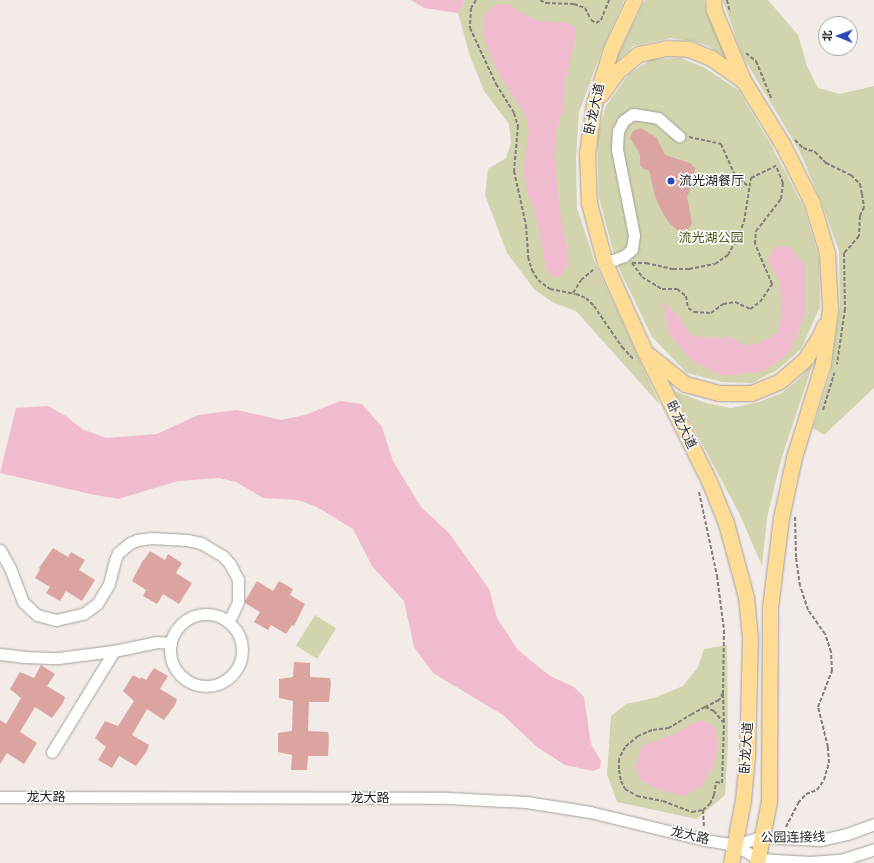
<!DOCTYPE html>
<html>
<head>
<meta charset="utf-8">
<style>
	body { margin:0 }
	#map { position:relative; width:874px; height:863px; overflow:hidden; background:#f2ebe7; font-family:"Space Grotesk","Noto Sans SC",sans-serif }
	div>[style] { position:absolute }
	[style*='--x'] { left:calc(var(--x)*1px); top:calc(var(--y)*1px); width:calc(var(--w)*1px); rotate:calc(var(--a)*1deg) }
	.green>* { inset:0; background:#d1d4ac; transform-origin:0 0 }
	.water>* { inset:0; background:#f1bbcf }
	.building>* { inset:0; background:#dba4a0 }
	.path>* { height:2px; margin-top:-1px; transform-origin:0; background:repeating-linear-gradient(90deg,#837e7c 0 4px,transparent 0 6px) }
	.roads { filter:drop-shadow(0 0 1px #a59f9b) drop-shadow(0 0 1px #a59f9b) }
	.minor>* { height:11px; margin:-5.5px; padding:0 5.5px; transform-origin:5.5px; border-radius:5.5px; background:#fff }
	.minor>.ring { margin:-5.5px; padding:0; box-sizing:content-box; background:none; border:11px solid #fff; border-radius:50% }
	.major>* { height:15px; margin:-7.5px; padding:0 7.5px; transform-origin:7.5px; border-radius:7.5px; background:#fedc96 }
	.dots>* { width:11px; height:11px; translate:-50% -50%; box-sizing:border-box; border:2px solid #fff; border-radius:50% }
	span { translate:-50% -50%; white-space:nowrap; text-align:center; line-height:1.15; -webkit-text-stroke:3px #fff; paint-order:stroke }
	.street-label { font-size:13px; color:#201d1c }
	.poi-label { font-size:13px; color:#201d1c }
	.left { translate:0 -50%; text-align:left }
	.park-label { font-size:13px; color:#51521a }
	.north { position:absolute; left:818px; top:16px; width:40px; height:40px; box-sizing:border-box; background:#fff; border:1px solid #a6a5a4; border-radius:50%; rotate:271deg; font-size:11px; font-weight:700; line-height:16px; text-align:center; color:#201d1c }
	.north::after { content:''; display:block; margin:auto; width:14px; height:18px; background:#2b47b8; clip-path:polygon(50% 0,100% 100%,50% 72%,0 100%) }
</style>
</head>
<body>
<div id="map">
	<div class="green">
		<i style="clip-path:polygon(465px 0,624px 0,602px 50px,579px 112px,576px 158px,577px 208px,595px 263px,660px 405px,576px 311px,552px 302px,534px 289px,507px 253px,485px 195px,488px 169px,506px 158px,511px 143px,509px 124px,484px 91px,470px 56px,458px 13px)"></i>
		<i style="clip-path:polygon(645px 0,704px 0,706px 11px,727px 58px,708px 46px,693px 41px,670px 38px,633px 46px,613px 65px)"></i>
		<i style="clip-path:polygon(723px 0,768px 0,798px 35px,807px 66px,818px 88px,840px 94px,874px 86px,874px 388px,824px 435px,813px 428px,830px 375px,840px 306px,839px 251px,821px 201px,799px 150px,742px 55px)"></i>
		<i style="clip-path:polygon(681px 58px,705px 68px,738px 90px,770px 143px,804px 208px,819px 258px,820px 307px,801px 349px,777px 370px,752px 383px,722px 382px,687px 373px,652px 337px,616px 262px,599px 197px,597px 137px,606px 106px,629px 74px,652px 59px)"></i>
		<i style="clip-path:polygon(813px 363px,781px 460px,767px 518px,762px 566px,740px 515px,674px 391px,706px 403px,731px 408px,759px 402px,782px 393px,800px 378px)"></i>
		<i style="left:315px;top:615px;width:25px;height:36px;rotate:32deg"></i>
		<i style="clip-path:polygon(727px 645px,728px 743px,725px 795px,697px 819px,617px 802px,607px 774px,611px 716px,626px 704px,654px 698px,683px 686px,698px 667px,704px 649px)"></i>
	</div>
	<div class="water">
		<i style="clip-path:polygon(411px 0,465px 0,458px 13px,424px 8px)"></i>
		<i style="clip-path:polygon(501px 4px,508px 4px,521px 13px,539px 21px,567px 23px,575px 27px,576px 36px,565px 83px,564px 108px,556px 131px,554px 157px,561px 217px,568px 252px,567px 266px,560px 277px,552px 276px,546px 267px,534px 207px,527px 192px,523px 170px,529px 131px,526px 117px,497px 71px,486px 44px,483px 28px,484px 17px,493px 6px)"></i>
		<i style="clip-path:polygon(775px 247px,789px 247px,806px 266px,806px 311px,791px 350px,765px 371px,723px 376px,691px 360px,669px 334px,663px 302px,678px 316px,691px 335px,709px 338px,728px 337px,747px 345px,758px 344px,777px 333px,782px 312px,779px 281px,768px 259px)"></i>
		<i style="clip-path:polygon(340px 401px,362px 404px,382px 427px,393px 461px,421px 507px,449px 533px,489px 589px,497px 618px,518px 650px,550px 676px,574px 687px,584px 697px,591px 744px,601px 761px,600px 768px,593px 771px,565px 765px,537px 747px,503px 715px,433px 673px,414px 647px,404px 601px,372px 566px,353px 529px,317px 507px,298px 500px,263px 498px,236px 482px,219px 478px,178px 481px,118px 499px,90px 494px,0 473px,16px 408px,48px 406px,66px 416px,82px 429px,106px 438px,157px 434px,198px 415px,237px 410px,281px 420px,305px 415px)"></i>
		<i style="clip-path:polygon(703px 720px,714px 727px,718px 745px,713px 766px,703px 786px,683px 796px,657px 789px,639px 779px,635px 766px,642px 746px,677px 733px,691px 724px)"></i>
	</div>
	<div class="building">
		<i style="clip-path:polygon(640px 128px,657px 138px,665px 155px,690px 163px,695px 168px,694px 176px,690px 182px,690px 190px,687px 196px,692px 223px,688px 230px,680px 232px,670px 224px,662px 212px,655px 196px,649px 170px,644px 169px,640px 165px,640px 154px,630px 138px,633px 131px)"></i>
		<i style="clip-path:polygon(53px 548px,68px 557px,71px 552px,85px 560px,79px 570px,95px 580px,82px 601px,66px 591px,60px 601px,46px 593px,50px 587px,35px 578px,40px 569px,39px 568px)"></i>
		<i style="clip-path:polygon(150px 551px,165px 560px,168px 554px,182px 563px,176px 573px,192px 583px,179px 604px,163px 594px,157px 604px,143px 596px,146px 590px,132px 581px,143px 560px,144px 560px)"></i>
		<i style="clip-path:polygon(257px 581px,273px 591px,279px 581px,293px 589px,290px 595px,305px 604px,294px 626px,292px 625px,286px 634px,271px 625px,268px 630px,254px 622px,260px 612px,245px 603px,245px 601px)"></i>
		<i style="clip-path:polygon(294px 662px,310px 663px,310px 677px,330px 678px,331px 684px,329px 702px,309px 702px,308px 731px,328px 732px,329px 738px,328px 756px,308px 756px,307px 770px,291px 770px,292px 755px,278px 752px,278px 733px,292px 731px,293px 701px,279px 698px,279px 679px,293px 677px)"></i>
		<i style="clip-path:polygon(41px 665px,55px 674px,47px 686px,65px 697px,63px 703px,52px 718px,35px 707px,20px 732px,37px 743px,24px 764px,7px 753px,0 764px,0 720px,6px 724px,21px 698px,10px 689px,20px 672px,34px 678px)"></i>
		<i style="clip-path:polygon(154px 668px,168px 676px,160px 689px,177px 699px,175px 705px,164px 720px,147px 709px,132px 735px,149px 745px,147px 751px,136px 766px,119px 756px,112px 768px,98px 760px,106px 747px,95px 738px,105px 721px,118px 726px,134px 701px,123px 691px,133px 675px,140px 679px,141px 677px,146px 680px)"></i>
	</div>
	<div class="path">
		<i style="--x:476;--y:0;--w:9;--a:122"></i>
		<i style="--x:471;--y:8;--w:20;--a:93"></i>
		<i style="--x:470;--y:28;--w:62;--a:65.1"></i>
		<i style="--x:496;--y:84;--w:34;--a:58"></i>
		<i style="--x:514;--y:113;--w:14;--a:73"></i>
		<i style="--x:518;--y:126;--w:45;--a:95.1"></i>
		<i style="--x:514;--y:171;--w:55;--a:77.5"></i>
		<i style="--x:526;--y:225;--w:32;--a:86"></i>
		<i style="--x:528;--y:257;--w:14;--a:73"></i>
		<i style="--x:532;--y:270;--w:12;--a:59"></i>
		<i style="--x:538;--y:280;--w:15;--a:37"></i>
		<i style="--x:550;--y:289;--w:26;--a:11"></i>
		<i style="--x:576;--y:294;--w:11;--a:22"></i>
		<i style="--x:586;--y:298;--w:11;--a:45"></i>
		<i style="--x:594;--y:306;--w:50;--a:55.7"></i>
		<i style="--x:622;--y:347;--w:18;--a:47"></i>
		<i style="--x:540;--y:0;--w:7;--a:27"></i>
		<i style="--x:546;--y:3;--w:28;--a:2"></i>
		<i style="--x:574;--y:4;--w:12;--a:20"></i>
		<i style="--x:585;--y:8;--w:13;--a:63"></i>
		<i style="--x:591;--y:20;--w:6;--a:31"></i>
		<i style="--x:596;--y:23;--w:6;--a:-31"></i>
		<i style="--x:601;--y:20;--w:22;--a:-68"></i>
		<i style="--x:727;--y:0;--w:12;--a:76"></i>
		<i style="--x:746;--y:53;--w:13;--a:39"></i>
		<i style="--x:756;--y:61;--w:42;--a:67.7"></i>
		<i style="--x:689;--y:137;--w:33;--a:12"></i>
		<i style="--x:721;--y:144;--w:34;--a:66"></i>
		<i style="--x:735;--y:175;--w:18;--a:41"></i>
		<i style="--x:795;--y:140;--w:11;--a:45"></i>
		<i style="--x:803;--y:148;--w:13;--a:18"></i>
		<i style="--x:815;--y:152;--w:16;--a:45"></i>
		<i style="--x:826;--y:163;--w:28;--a:26"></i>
		<i style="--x:851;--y:175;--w:13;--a:45"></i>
		<i style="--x:860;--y:184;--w:10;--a:79"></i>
		<i style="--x:862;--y:194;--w:13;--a:81"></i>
		<i style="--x:864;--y:207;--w:10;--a:114"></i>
		<i style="--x:860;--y:216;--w:20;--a:93"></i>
		<i style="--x:859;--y:236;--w:23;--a:131"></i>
		<i style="--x:844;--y:253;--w:56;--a:89"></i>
		<i style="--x:845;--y:309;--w:56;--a:98.3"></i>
		<i style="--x:632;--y:263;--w:17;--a:54"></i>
		<i style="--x:642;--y:277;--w:23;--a:31"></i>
		<i style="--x:662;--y:289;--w:15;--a:0"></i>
		<i style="--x:677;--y:289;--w:11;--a:38"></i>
		<i style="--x:686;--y:296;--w:12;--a:81"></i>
		<i style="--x:688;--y:308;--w:7;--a:34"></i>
		<i style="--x:694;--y:312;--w:17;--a:3"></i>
		<i style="--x:711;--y:313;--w:15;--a:-37"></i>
		<i style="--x:723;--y:304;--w:12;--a:-9"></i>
		<i style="--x:735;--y:302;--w:17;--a:25"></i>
		<i style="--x:750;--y:309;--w:12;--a:-35"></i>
		<i style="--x:760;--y:302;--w:22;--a:-56"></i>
		<i style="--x:772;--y:284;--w:43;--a:-113"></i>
		<i style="--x:755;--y:244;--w:13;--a:-86"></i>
		<i style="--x:756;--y:231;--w:41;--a:-52"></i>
		<i style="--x:781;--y:199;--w:16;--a:-83"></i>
		<i style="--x:783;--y:183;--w:18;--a:-112"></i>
		<i style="--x:632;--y:263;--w:14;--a:0"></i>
		<i style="--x:646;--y:263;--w:28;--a:13"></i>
		<i style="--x:673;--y:269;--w:16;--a:0"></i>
		<i style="--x:689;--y:269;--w:26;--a:-11"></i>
		<i style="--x:715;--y:264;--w:16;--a:-35"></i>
		<i style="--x:728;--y:255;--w:18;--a:-61"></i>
		<i style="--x:737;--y:239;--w:18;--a:-68"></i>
		<i style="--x:744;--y:222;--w:45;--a:-81"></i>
		<i style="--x:751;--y:178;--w:28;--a:-26"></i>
		<i style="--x:573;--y:293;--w:15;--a:-58"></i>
		<i style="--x:581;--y:280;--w:17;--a:-40"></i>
		<i style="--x:823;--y:410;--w:39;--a:-73"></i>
		<i style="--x:699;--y:492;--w:86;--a:77.9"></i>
		<i style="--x:717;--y:576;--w:54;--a:82.6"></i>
		<i style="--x:724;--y:630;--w:63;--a:90.9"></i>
		<i style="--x:723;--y:693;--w:8;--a:120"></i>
		<i style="--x:719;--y:700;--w:16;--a:153"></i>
		<i style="--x:705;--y:707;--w:15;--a:152"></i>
		<i style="--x:692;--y:714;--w:27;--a:149"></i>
		<i style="--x:669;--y:728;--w:17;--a:173"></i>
		<i style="--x:652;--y:730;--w:15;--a:157"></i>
		<i style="--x:638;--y:736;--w:17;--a:140"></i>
		<i style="--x:625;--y:747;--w:13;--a:117"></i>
		<i style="--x:619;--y:759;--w:11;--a:90"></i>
		<i style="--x:619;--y:770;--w:11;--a:80"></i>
		<i style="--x:621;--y:781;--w:9;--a:63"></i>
		<i style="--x:625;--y:789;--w:14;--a:30"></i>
		<i style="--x:637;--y:796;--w:26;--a:11"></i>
		<i style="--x:663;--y:801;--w:31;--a:21"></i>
		<i style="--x:692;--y:812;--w:11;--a:-10"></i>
		<i style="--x:703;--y:810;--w:9;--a:-41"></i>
		<i style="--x:710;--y:804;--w:10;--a:-66"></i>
		<i style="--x:714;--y:795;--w:13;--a:-81"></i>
		<i style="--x:716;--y:782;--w:6;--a:9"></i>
		<i style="--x:722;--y:783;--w:60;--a:-88.1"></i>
		<i style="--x:724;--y:723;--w:16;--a:-130"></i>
		<i style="--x:714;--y:711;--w:10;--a:-156"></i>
		<i style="--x:723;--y:694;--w:28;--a:88"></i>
		<i style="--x:703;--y:810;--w:18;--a:87"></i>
		<i style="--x:786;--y:827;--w:27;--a:-63"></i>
		<i style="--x:798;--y:803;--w:12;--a:-48"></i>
		<i style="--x:806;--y:794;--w:12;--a:-20"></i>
		<i style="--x:817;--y:790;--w:12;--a:-55"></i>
		<i style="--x:824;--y:780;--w:18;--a:-74"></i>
		<i style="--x:829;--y:763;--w:16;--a:-94"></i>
		<i style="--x:828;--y:747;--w:41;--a:-104"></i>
		<i style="--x:818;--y:707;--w:39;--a:-69"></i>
		<i style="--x:832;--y:671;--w:19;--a:-93"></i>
		<i style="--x:831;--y:652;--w:19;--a:-108"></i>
		<i style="--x:825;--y:634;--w:29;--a:-125"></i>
		<i style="--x:808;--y:610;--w:25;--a:-108"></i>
		<i style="--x:800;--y:586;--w:29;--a:-98"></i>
		<i style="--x:796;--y:557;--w:41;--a:-91.4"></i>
	</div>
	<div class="roads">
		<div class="minor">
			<i style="--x:605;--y:263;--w:20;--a:-20"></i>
			<i style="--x:624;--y:256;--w:11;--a:-41"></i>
			<i style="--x:632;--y:249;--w:14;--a:-82"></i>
			<i style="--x:634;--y:235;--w:88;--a:-101.2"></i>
			<i style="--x:617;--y:149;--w:18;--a:-87"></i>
			<i style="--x:618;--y:131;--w:11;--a:-63"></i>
			<i style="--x:623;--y:121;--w:12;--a:-35"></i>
			<i style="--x:633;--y:114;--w:25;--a:9"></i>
			<i style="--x:658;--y:118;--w:28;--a:41"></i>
			<i style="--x:0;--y:550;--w:21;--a:61"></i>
			<i style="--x:10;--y:568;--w:36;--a:69"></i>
			<i style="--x:23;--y:602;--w:19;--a:43"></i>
			<i style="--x:37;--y:615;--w:20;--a:15"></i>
			<i style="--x:56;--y:620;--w:28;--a:-13"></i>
			<i style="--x:83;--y:614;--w:17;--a:-36"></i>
			<i style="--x:97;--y:604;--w:23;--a:-59"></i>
			<i style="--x:109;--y:584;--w:25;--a:-76"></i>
			<i style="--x:115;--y:560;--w:8;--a:-67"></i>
			<i style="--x:118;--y:553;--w:16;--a:-40"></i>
			<i style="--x:130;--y:543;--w:8;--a:-23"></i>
			<i style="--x:137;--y:540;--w:14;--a:-8"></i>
			<i style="--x:151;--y:538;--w:36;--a:3"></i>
			<i style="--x:187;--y:540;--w:14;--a:12"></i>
			<i style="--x:201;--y:543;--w:26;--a:31"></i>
			<i style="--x:223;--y:556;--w:11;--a:49"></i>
			<i style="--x:230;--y:564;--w:18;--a:63"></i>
			<i style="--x:238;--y:580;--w:22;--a:90"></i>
			<i style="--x:238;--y:602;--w:14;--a:115"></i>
			<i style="--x:232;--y:615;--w:8;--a:135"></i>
			<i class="ring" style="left:170px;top:614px;width:61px;height:61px"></i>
			<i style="--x:0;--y:654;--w:25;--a:7"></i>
			<i style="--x:25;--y:657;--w:33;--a:2"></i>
			<i style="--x:58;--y:658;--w:56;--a:-7.1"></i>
			<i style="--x:114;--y:651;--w:44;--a:-11.8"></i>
			<i style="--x:157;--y:642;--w:14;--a:4"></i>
			<i style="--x:52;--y:752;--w:119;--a:-58.5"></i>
			<i style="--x:0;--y:797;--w:448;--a:0.1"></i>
			<i style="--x:448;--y:798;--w:78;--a:2.9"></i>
			<i style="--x:526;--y:802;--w:65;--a:8.9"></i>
			<i style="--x:590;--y:812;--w:118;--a:13.7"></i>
			<i style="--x:705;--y:840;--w:30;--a:9"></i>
			<i style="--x:735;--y:845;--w:27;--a:31"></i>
			<i style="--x:758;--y:859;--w:52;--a:3.3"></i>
			<i style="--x:810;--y:862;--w:31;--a:-4"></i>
			<i style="--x:841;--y:860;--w:35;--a:-18"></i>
			<i style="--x:735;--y:845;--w:28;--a:-17"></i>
			<i style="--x:762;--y:837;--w:59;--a:2.9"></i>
			<i style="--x:821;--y:840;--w:27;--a:-13"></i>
			<i style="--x:847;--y:834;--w:29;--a:-20"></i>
		</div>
		<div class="major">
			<i style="--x:634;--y:0;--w:54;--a:115.1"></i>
			<i style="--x:611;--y:49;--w:58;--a:107.2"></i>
			<i style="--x:594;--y:104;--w:49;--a:98.1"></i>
			<i style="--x:587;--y:153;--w:50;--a:87.7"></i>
			<i style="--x:589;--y:203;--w:62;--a:75.1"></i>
			<i style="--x:605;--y:263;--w:98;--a:65.8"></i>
			<i style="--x:645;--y:352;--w:144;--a:63.6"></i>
			<i style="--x:709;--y:481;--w:45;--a:68"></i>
			<i style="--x:726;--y:523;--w:77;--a:74.9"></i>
			<i style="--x:746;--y:597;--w:41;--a:84.4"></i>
			<i style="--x:750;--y:638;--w:119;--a:91.4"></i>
			<i style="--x:747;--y:757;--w:43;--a:95.3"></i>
			<i style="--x:743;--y:800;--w:64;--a:100.8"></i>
			<i style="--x:713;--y:0;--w:10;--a:84"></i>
			<i style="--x:714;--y:10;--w:76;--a:67.5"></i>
			<i style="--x:743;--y:80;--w:76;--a:58.4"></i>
			<i style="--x:783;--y:145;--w:65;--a:63.4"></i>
			<i style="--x:812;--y:203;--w:52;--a:73.3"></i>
			<i style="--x:827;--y:253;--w:56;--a:86.9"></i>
			<i style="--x:830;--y:309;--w:54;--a:97.4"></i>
			<i style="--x:823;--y:363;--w:98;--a:107.1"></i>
			<i style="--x:794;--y:457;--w:62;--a:102"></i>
			<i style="--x:781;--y:518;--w:91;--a:97"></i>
			<i style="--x:770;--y:608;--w:193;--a:90.3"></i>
			<i style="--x:769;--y:801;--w:63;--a:101"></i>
			<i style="--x:601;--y:94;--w:29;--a:-54"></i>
			<i style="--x:618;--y:71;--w:26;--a:-40"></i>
			<i style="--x:638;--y:54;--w:29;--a:-12"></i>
			<i style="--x:666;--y:48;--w:23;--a:2"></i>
			<i style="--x:689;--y:49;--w:24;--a:22"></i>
			<i style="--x:711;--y:58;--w:39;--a:35"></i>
			<i style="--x:649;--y:355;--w:46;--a:38.9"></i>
			<i style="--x:685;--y:384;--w:35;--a:15"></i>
			<i style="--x:719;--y:393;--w:32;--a:0"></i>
			<i style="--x:751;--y:393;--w:31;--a:-22"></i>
			<i style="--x:780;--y:381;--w:35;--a:-41"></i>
			<i style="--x:806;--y:358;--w:26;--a:-58"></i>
			<i style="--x:820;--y:336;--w:11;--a:-68"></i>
		</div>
	</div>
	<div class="dots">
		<i style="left:671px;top:181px;background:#2b47b8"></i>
	</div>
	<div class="street-label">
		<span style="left:595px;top:109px;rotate:-78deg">卧龙大道</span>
		<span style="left:681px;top:425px;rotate:64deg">卧龙大道</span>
		<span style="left:747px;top:748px;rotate:-86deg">卧龙大道</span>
		<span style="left:46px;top:797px">龙大路</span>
		<span style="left:370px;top:798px">龙大路</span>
		<span style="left:690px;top:836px;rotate:13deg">龙大路</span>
		<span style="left:793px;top:838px;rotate:-1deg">公园连接线</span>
	</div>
	<div class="poi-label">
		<span class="left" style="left:679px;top:181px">流光湖餐厅</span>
	</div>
	<div class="park-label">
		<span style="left:711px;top:238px">流光湖公园</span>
	</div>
	<div class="north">北</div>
</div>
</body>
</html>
